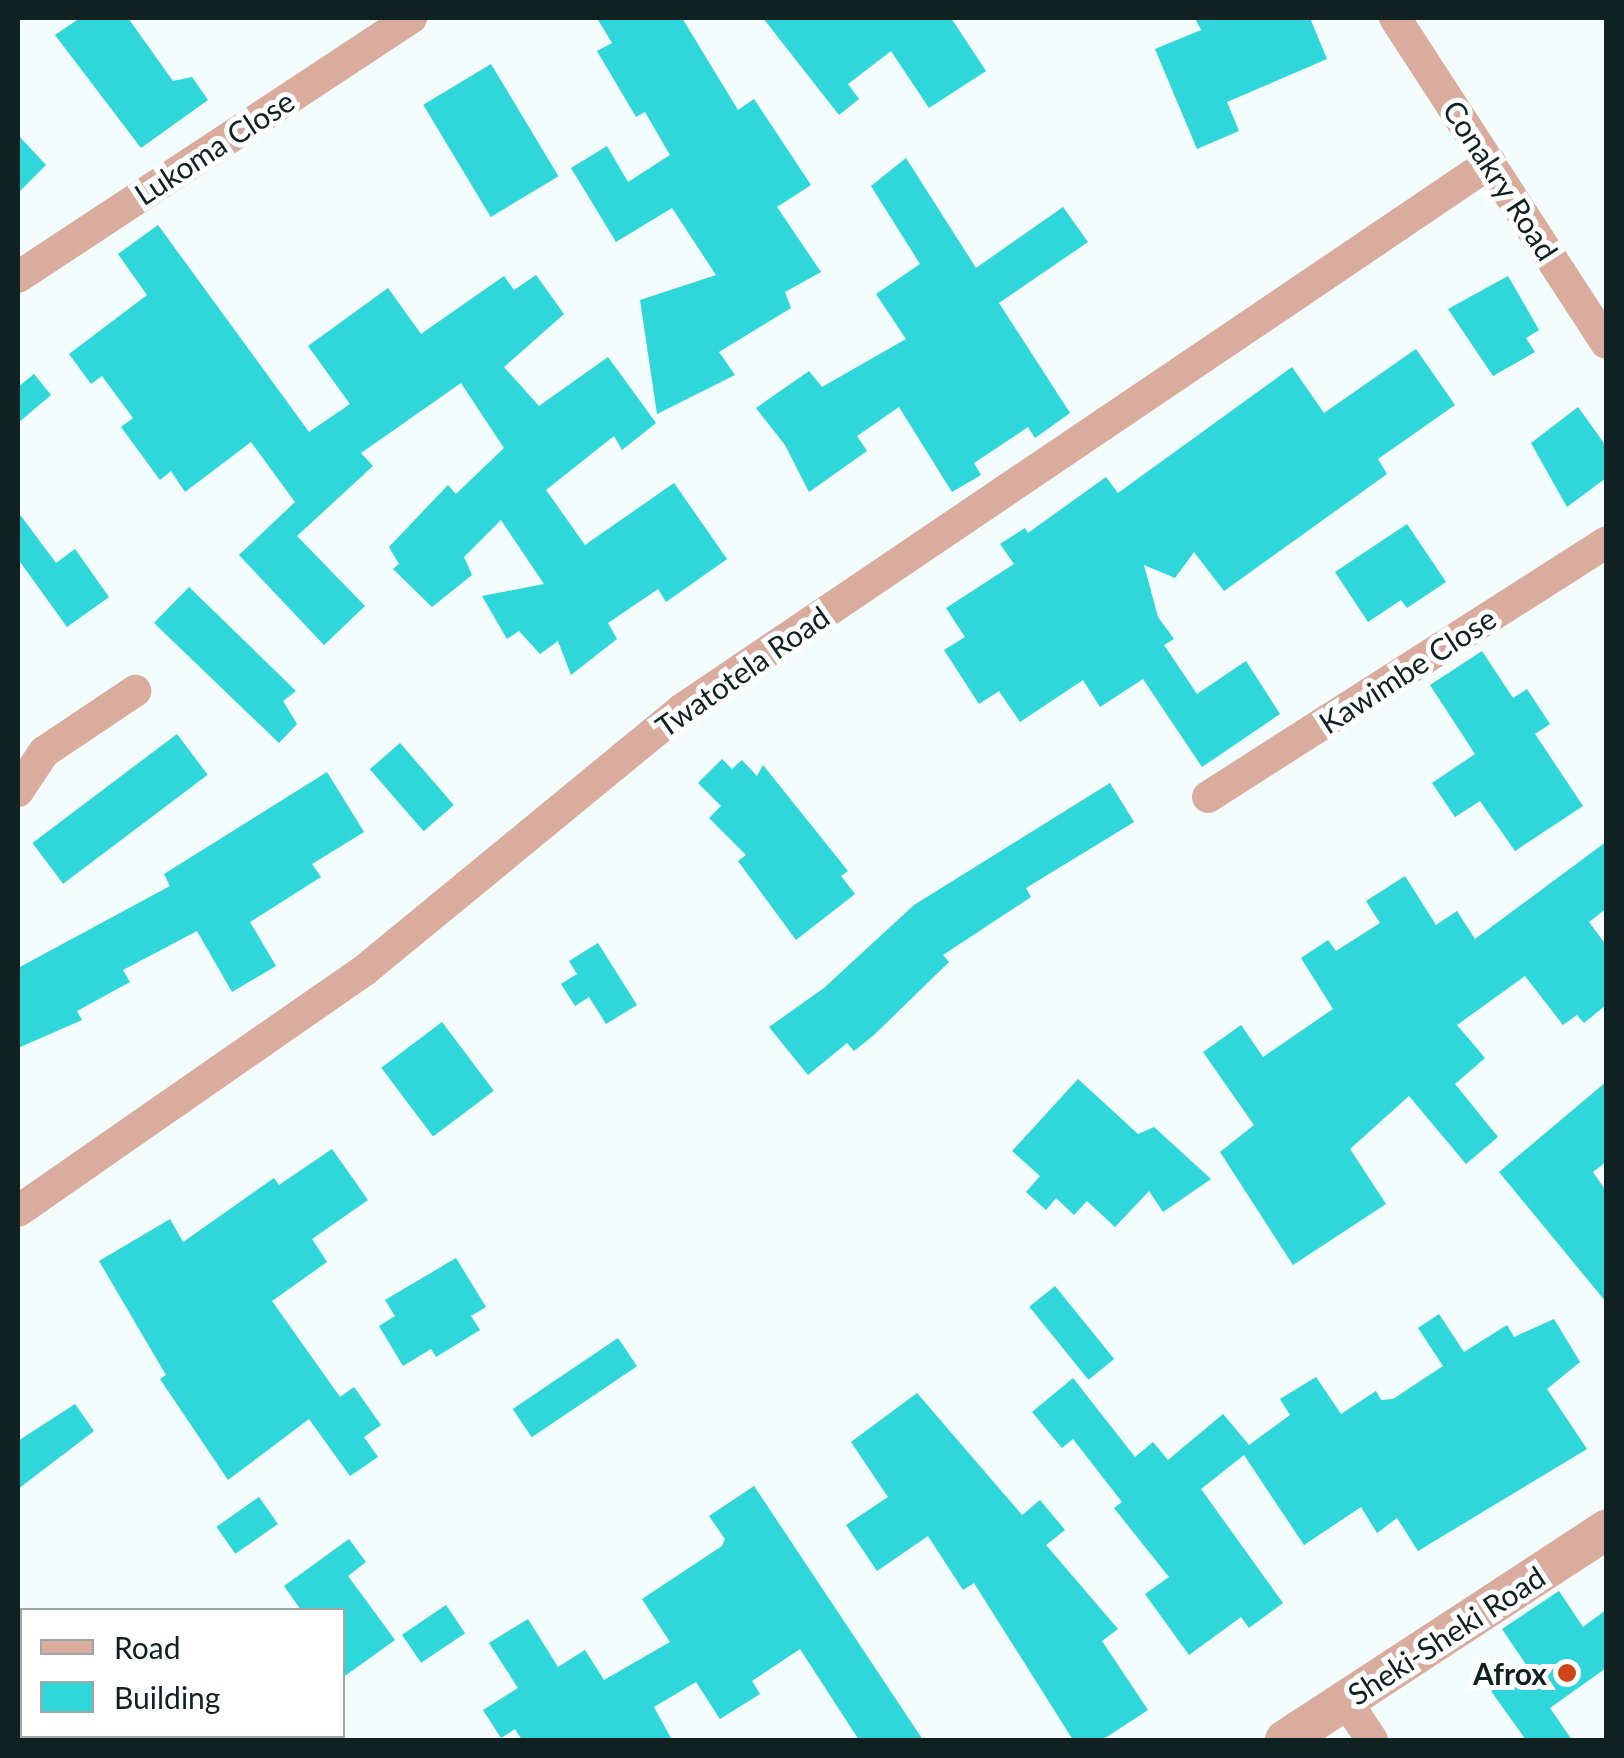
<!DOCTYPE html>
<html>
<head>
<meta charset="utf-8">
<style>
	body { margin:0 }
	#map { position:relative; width:1624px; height:1758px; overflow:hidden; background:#f4fdfd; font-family:Lato,sans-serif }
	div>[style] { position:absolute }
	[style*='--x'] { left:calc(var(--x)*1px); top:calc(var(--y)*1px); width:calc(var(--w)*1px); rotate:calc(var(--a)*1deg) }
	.building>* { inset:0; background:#2fd7da; transform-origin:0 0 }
	.minor>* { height:32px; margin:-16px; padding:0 16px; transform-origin:16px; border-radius:16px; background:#daac9e }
	.tertiary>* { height:40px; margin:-20px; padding:0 20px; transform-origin:20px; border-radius:20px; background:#daac9e }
	.dots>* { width:28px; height:28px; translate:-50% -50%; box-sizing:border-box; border:5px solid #fff; border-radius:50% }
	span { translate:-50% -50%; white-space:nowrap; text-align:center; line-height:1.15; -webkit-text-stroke:10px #fff; paint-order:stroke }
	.street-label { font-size:30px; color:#0f2121 }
	.poi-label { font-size:30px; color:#0f2121; font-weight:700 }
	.right { translate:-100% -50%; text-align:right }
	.frame { position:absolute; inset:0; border:20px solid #0f2121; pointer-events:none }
	.legend { position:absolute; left:20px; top:1608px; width:325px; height:130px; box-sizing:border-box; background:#fff; border:2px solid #9fa6a6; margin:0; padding:12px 18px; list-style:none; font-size:30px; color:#0f2121 }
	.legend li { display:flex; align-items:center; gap:20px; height:50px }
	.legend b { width:50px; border:2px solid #9fa6a6 }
</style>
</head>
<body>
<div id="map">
	<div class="building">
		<i style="clip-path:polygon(80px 18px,128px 18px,173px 81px,192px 77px,208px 100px,141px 148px,55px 35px)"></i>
		<i style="clip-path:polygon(597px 18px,682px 18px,738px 110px,754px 99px,811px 185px,777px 207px,821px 272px,785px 292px,791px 308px,719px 352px,735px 375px,657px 414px,640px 300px,716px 275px,672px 208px,616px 242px,571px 168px,607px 146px,628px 182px,670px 155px,645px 112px,636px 117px,597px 51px,612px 43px)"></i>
		<i style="clip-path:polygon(763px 18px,951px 18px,986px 71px,929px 108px,891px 51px,848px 84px,859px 99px,839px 115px)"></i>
		<i style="clip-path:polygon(1195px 18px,1310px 18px,1327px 59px,1227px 102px,1239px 131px,1197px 149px,1155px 49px,1201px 30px)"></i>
		<i style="left:491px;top:64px;width:131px;height:79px;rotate:59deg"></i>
		<i style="clip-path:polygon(18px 135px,46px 165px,18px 193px)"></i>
		<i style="clip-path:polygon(906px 158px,976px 268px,1063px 207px,1088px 242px,999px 303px,1070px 413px,1035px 438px,1028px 427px,974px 463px,981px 475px,952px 492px,899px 407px,857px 436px,867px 451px,809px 492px,785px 445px,756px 408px,809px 371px,822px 387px,906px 339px,876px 294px,920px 264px,871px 186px)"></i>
		<i style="clip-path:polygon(158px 225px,309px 432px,350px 404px,308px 346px,388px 288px,421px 334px,504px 276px,514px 290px,536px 275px,564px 314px,504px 367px,539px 406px,608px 357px,656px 423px,622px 450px,614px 436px,546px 490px,585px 545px,674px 483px,727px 559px,666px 602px,658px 589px,608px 623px,617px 639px,571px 675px,558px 641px,540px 654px,519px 631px,507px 639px,482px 596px,544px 584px,501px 520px,464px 557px,472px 575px,432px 607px,393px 569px,399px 564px,389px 547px,448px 485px,456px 494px,504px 448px,461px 383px,361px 453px,373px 466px,297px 536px,365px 606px,324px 645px,239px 555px,295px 502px,251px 442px,185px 492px,171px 471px,160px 480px,121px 427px,133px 418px,102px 376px,91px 384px,69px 354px,147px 295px,118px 254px)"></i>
		<i style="clip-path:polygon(1508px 276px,1539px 330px,1526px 338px,1535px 352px,1493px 376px,1448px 309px)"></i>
		<i style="clip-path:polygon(1416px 349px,1455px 405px,1378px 459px,1387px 474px,1224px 591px,1194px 552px,1175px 578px,1144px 565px,1158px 617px,1174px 639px,1164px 645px,1197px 694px,1246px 661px,1280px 714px,1202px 767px,1143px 679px,1100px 707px,1083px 680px,1020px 722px,999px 691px,979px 704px,944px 650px,965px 637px,946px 608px,1014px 564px,1000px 544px,1025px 528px,1028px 533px,1106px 477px,1118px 493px,1292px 367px,1324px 413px)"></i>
		<i style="clip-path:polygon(34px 374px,51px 395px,18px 423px,18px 387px)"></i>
		<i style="clip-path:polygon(1578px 407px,1606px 446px,1606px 478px,1567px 507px,1531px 443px)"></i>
		<i style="clip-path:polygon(18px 512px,56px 563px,75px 549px,109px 597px,67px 627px,18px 559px)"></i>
		<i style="clip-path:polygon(1407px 524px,1446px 582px,1407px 608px,1401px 600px,1368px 622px,1335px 572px)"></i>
		<i style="clip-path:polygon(189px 587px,296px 691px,283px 701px,297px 724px,279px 743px,154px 623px)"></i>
		<i style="clip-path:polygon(1482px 651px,1513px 698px,1527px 689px,1550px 724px,1535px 734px,1583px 806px,1515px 851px,1480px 801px,1455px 817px,1432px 783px,1475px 754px,1430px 685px)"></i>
		<i style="left:177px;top:734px;width:51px;height:181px;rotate:53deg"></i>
		<i style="left:400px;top:743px;width:82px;height:40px;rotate:49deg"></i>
		<i style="clip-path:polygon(722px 759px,732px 769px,742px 760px,757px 776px,763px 765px,848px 871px,841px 876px,855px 894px,796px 940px,738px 861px,746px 855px,709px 818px,721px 806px,698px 783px)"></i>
		<i style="clip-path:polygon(327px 772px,364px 832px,312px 864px,321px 877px,250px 922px,276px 966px,232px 992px,197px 931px,123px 970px,130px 982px,77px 1011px,82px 1020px,18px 1048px,18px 968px,170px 886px,164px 874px)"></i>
		<i style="clip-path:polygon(1110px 783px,1134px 822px,1026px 888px,1031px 897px,943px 955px,949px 962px,874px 1035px,854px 1051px,847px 1043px,808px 1075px,769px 1027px,824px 988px,914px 905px)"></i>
		<i style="clip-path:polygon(1606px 842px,1606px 909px,1589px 922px,1606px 945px,1606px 1005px,1584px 1023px,1577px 1015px,1563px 1025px,1525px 976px,1457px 1025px,1485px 1058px,1455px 1084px,1498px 1137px,1466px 1164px,1409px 1096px,1350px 1149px,1386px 1204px,1293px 1265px,1220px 1152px,1254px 1125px,1203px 1052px,1241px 1025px,1263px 1057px,1333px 1009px,1301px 958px,1328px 940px,1336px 951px,1380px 923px,1366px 901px,1405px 876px,1436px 925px,1457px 911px,1475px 939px)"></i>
		<i style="clip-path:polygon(598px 943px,637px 1005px,606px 1024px,589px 997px,575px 1006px,561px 984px,577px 974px,569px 961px)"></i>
		<i style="left:442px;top:1022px;width:86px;height:76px;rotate:53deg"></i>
		<i style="clip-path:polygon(1078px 1079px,1138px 1134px,1154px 1127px,1211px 1179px,1163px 1212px,1149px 1191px,1115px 1227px,1087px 1201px,1074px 1215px,1056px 1198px,1046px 1210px,1026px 1192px,1040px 1176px,1012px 1151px)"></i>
		<i style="clip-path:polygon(1606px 1082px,1606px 1162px,1593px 1172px,1606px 1191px,1606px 1302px,1499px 1172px)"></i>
		<i style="clip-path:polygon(332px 1149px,368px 1200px,312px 1239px,327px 1262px,272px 1301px,340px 1397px,354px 1387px,381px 1425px,364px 1437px,378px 1457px,350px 1476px,309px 1419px,228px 1480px,160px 1379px,166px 1375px,99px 1261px,170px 1219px,183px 1242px,274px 1178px,279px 1185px)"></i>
		<i style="clip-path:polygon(456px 1258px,486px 1307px,471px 1316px,480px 1330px,436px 1357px,431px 1349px,403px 1366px,379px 1326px,395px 1316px,385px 1300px)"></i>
		<i style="left:1055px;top:1286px;width:94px;height:33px;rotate:51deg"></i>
		<i style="clip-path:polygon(1439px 1314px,1464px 1352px,1507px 1325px,1514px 1337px,1554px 1319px,1580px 1362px,1547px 1389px,1587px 1449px,1418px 1551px,1397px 1518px,1377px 1533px,1361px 1507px,1304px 1545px,1244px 1455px,1201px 1489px,1283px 1603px,1249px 1628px,1241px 1617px,1189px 1655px,1145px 1594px,1169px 1577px,1114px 1508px,1122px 1502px,1073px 1439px,1062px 1448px,1032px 1412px,1073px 1378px,1135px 1457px,1153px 1442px,1168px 1460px,1223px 1414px,1249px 1445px,1290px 1415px,1280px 1399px,1316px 1377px,1341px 1414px,1376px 1391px,1381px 1400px,1393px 1399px,1443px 1366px,1418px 1328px)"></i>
		<i style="left:618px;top:1338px;width:34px;height:127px;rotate:56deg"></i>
		<i style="clip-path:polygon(917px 1393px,1022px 1515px,1040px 1500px,1065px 1530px,1046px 1545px,1118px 1629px,1102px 1641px,1148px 1710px,1102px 1740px,1073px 1740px,974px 1583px,963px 1590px,928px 1536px,877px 1571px,846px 1525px,888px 1497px,851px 1442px)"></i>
		<i style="clip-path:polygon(75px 1404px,94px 1431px,18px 1489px,18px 1441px)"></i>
		<i style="clip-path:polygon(754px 1486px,923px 1740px,859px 1740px,800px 1649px,752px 1681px,760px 1694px,720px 1719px,696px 1682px,654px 1707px,672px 1740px,522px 1740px,515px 1729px,501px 1738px,483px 1710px,518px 1688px,489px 1643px,528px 1619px,558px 1667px,585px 1650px,604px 1680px,670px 1642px,642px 1599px,722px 1546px,725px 1539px,709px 1516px)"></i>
		<i style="left:259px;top:1497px;width:33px;height:52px;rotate:55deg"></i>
		<i style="clip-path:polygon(349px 1539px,366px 1562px,348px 1576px,395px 1640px,342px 1678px,342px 1610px,301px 1610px,284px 1586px)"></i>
		<i style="clip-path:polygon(1559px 1591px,1583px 1627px,1606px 1610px,1606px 1668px,1550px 1708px,1572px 1740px,1526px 1740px,1491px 1691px,1527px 1666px,1502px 1629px)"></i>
		<i style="left:446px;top:1605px;width:34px;height:53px;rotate:56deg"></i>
	</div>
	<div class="minor">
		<i style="--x:1395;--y:18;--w:387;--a:57"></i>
		<i style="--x:18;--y:277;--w:471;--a:-33.4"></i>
		<i style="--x:18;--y:791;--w:47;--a:-56.3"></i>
		<i style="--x:44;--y:752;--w:110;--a:-33.8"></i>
		<i style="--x:1208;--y:797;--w:473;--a:-32.6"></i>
		<i style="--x:18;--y:1211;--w:424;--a:-34.8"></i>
		<i style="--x:366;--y:969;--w:408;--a:-39.4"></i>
		<i style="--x:681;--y:710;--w:977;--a:-34.06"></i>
		<i style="--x:1346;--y:1701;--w:47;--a:56.3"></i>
	</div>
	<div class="tertiary">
		<i style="--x:1285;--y:1740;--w:384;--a:-33.2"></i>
	</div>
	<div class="dots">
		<i style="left:1567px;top:1673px;background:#cf4719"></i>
	</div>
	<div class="street-label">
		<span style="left:214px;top:147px;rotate:-33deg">Lukoma Close</span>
		<span style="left:1501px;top:180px;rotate:57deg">Conakry Road</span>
		<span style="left:1407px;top:670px;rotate:-33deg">Kawimbe Close</span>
		<span style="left:742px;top:671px;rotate:-35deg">Twatotela Road</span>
		<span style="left:1446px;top:1635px;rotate:-33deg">Sheki-Sheki Road</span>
	</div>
	<div class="poi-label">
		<span class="right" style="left:1547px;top:1673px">Afrox</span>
	</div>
	<div class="frame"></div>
	<ul class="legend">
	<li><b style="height:12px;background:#daac9e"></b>Road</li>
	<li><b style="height:28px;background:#2fd7da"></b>Building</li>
	</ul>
</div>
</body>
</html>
